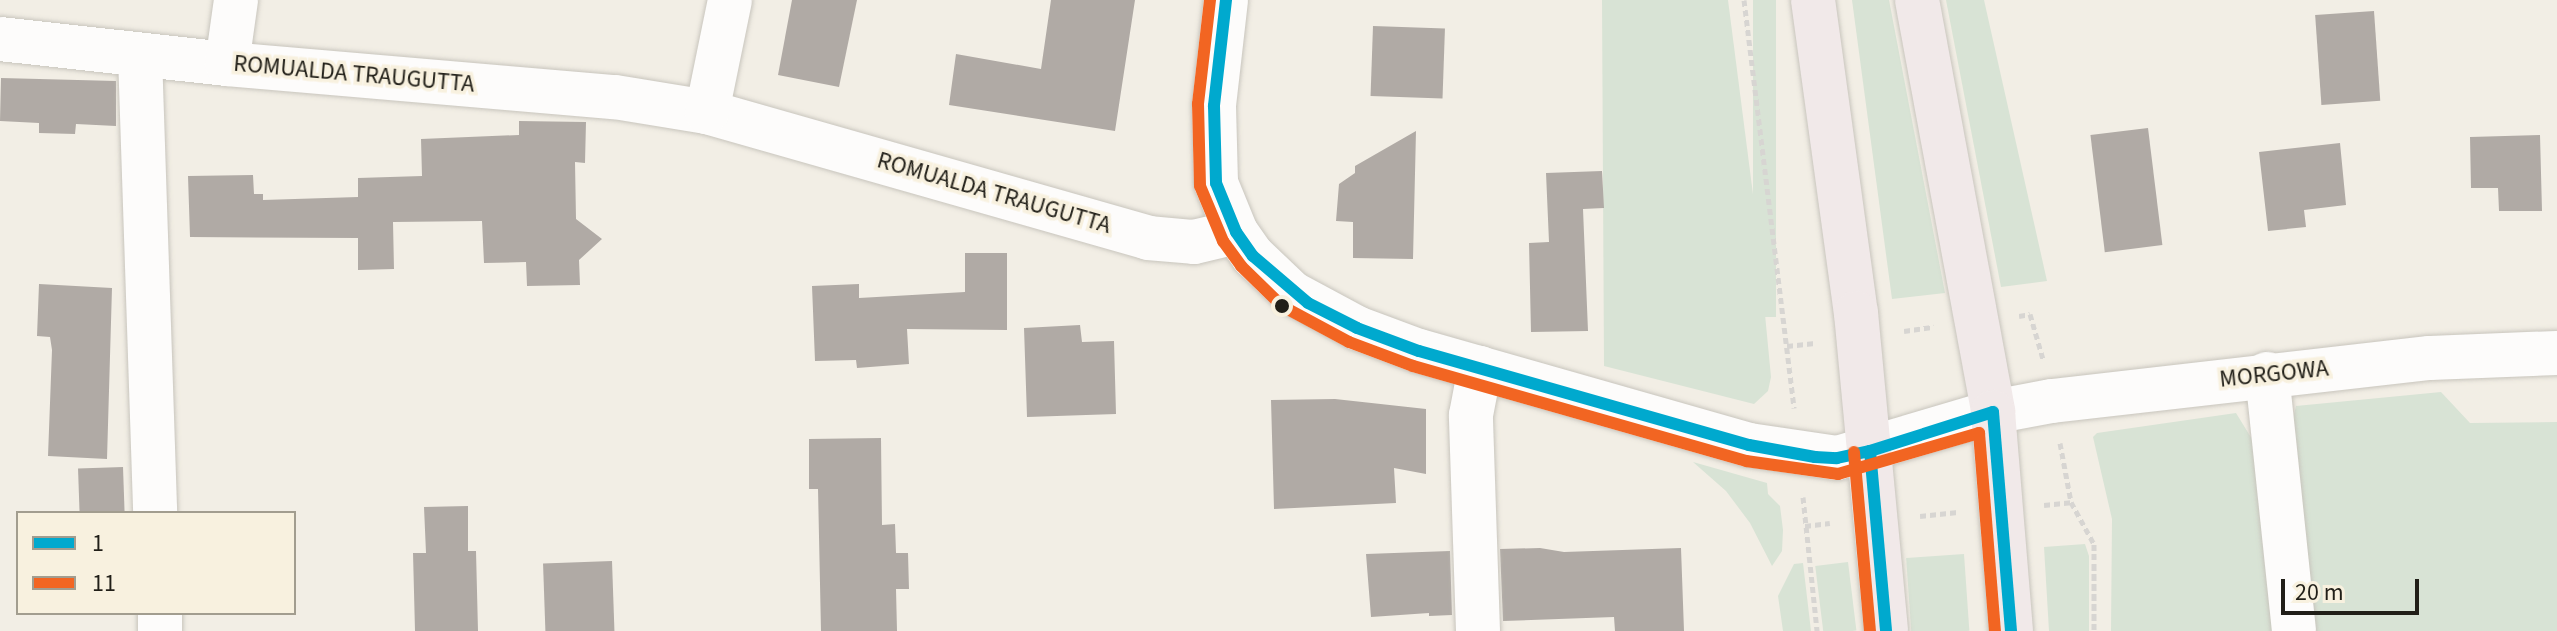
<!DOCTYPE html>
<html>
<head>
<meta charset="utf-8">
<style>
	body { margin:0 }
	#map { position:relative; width:2557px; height:631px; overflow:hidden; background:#f2eee5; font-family:"Source Sans 3",sans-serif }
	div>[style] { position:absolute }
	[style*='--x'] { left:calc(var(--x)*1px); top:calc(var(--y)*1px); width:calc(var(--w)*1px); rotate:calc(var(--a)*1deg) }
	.green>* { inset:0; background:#d8e3d5; transform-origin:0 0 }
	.building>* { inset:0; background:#b0aaa5; transform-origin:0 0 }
	.path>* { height:5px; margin-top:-2.5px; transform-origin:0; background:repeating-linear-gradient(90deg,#d7d5d2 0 6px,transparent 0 10px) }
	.roads { filter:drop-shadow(0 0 2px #c8c5bd) drop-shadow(0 0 2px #c8c5bd) }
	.minor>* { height:44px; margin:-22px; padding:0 22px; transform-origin:22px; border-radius:22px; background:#fdfcfb }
	.major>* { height:44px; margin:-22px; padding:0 22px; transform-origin:22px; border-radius:22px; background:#f1e9e9 }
	.bus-1>* { height:12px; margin:-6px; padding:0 6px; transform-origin:6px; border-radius:6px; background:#00a9ce }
	.bus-2>* { height:12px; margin:-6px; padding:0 6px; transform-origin:6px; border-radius:6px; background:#f26522 }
	.dots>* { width:22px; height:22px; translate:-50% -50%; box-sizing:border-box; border:4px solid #f8f1df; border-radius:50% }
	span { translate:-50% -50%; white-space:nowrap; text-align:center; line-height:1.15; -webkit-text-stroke:7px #f8f1df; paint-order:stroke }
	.street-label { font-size:24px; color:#211f18 }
	.legend { position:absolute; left:16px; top:511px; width:280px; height:104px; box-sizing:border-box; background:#f8f1df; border:2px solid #a29d8f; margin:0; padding:10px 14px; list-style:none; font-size:24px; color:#211f18 }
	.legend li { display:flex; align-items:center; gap:16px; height:40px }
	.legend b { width:40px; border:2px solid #a29d8f }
	.scale { position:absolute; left:2281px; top:579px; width:138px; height:36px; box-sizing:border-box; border:4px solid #211f18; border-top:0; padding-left:10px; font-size:24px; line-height:28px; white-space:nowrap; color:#211f18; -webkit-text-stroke:6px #f8f1df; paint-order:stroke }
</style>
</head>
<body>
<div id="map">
	<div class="green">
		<i style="clip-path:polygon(1602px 0,1728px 0,1755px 210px,1771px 377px,1768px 391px,1754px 404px,1604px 366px)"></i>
		<i style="left:1753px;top:0;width:23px;height:317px"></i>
		<i style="clip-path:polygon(1852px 0,1889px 0,1945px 293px,1892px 299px)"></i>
		<i style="clip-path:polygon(1946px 0,1984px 0,2047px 281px,2001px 287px)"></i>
		<i style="clip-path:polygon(2441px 392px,2470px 423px,2557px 422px,2557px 631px,2311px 631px,2291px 426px,2296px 406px)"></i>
		<i style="clip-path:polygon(2236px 413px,2252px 439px,2282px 631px,2111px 631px,2112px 519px,2093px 437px,2097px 433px)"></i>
		<i style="clip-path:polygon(1693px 462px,1767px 483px,1768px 494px,1780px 506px,1783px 530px,1782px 551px,1772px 566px,1750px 523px,1726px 491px)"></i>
		<i style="clip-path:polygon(2085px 544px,2089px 556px,2089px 631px,2049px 631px,2044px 547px)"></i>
		<i style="left:1964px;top:554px;width:77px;height:58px;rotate:86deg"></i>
		<i style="left:1848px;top:562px;width:69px;height:33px;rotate:83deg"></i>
		<i style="clip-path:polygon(1803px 563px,1811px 631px,1783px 631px,1778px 596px,1794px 564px)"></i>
	</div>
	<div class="building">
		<i style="clip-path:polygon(792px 0,857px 0,839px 87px,778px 75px)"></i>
		<i style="clip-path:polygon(1051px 0,1135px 0,1115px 131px,949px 105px,956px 54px,1041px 69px)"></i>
		<i style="left:2374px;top:11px;width:90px;height:59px;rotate:86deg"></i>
		<i style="left:1373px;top:26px;width:72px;height:70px;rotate:2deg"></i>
		<i style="clip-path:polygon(1px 78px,116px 81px,116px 126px,76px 124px,75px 134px,39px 133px,39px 123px,0 121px)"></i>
		<i style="clip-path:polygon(519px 121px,586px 122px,585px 163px,575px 162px,576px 219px,602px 239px,579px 260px,580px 285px,527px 286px,526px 262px,484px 263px,482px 221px,393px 222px,394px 269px,358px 270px,358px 238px,190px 237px,188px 176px,253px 175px,254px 194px,263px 194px,263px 200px,358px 197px,358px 178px,422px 176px,421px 139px,519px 135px)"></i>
		<i style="left:2148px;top:128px;width:118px;height:58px;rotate:83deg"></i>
		<i style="clip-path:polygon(1416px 131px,1413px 259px,1353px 258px,1353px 222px,1336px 221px,1339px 184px,1355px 173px,1355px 166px)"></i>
		<i style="clip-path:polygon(2540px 135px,2542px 211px,2499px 211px,2498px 188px,2471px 188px,2470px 137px)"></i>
		<i style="clip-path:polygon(2340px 143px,2346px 205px,2304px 210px,2306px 227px,2268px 231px,2259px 152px)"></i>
		<i style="clip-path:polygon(1602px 171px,1604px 208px,1583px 209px,1588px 331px,1531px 332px,1529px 243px,1549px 242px,1546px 173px)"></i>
		<i style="clip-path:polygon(965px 253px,1007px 253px,1007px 330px,907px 329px,909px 364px,857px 368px,856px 360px,815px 361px,812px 286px,859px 284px,859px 298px,965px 292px)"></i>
		<i style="clip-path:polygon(39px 284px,112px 288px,107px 459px,48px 456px,52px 350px,50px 337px,37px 336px)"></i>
		<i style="clip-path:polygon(1080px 325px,1082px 342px,1114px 341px,1116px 414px,1027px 417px,1024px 328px)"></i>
		<i style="clip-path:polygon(1335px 399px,1426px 409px,1426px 474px,1394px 468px,1396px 503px,1274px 509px,1271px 400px)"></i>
		<i style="clip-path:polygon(881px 438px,882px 525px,895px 524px,896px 553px,908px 553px,909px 589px,896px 589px,897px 631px,821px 631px,818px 489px,809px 489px,809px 439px)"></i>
		<i style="left:123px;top:467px;width:46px;height:45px;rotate:88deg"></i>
		<i style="clip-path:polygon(468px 506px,468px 551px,476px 551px,478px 631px,415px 631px,413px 553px,426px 553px,424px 507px)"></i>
		<i style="clip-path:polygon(1540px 548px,1564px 552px,1681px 548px,1684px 631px,1615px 631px,1614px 617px,1503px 621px,1500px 549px)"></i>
		<i style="clip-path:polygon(1450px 551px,1452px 615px,1429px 616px,1429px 613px,1371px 617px,1366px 554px)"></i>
		<i style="left:612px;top:561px;width:70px;height:69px;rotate:88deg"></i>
	</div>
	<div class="path">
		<i style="--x:1744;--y:0;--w:411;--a:83"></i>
		<i style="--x:2019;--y:316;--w:11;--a:-10"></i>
		<i style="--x:2030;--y:314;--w:47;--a:73.9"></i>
		<i style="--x:1904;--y:331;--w:30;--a:-8"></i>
		<i style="--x:1787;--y:346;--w:28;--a:-6"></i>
		<i style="--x:2060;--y:443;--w:60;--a:79.4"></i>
		<i style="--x:2071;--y:502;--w:48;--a:61.3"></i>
		<i style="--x:2094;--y:544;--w:87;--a:90"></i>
		<i style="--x:1803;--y:497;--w:135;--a:84"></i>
		<i style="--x:2044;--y:505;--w:27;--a:-6"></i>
		<i style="--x:1920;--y:516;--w:38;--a:-6"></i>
		<i style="--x:1805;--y:526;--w:25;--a:-7"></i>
	</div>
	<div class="roads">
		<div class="minor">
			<i style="--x:1226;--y:0;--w:107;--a:96.5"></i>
			<i style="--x:1214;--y:106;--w:77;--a:88.5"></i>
			<i style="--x:1216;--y:183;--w:53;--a:67.8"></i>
			<i style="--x:1236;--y:232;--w:29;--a:55"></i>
			<i style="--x:1253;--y:256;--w:54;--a:43.5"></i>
			<i style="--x:1292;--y:293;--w:74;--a:28.3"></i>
			<i style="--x:1357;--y:328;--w:66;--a:20.4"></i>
			<i style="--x:1419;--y:351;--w:343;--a:15.9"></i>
			<i style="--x:1749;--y:445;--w:89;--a:8.4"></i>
			<i style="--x:1837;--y:458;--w:163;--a:-16.4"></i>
			<i style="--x:1993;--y:412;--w:60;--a:-10.6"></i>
			<i style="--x:2052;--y:401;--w:380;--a:-6.5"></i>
			<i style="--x:2430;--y:358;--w:127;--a:-2.3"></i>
			<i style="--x:0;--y:39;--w:228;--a:6.3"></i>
			<i style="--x:227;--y:64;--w:389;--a:4.9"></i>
			<i style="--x:615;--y:97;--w:93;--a:9.3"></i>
			<i style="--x:707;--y:112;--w:459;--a:15.9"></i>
			<i style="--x:1148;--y:238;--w:46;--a:5"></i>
			<i style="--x:1194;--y:242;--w:43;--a:-13.4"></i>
			<i style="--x:140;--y:55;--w:458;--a:88.1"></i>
			<i style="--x:227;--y:64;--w:65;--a:-82"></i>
			<i style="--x:707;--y:112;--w:114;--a:-78.4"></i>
			<i style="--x:2267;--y:374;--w:258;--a:84"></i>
			<i style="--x:160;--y:613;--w:18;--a:90"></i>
			<i style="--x:1478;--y:631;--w:216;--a:-91.9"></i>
			<i style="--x:1471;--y:415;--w:48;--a:-79.2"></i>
		</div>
		<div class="major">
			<i style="--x:1813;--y:0;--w:316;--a:82.2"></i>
			<i style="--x:1856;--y:313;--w:319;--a:84.6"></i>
			<i style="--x:1917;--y:0;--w:419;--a:79.5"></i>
			<i style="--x:1993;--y:412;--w:220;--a:85.3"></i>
		</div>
	</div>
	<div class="bus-1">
		<i style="--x:1226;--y:0;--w:107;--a:96.5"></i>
		<i style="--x:1214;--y:106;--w:77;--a:88.5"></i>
		<i style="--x:1216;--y:183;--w:53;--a:67.8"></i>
		<i style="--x:1236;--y:232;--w:29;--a:55"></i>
		<i style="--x:1253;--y:256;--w:72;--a:40.5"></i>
		<i style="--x:1308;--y:303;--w:55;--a:27"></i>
		<i style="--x:1357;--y:328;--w:66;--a:20.4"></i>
		<i style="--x:1419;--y:351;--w:343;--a:15.9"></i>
		<i style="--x:1749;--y:445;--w:67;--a:10.3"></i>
		<i style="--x:1815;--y:457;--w:22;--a:3"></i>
		<i style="--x:1837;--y:458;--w:34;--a:-12"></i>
		<i style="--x:1870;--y:451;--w:129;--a:-17.6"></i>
		<i style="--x:1993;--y:412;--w:220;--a:85.3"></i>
		<i style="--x:1870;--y:451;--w:181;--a:84.9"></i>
	</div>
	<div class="bus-2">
		<i style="--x:1210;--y:0;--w:105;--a:96.6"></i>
		<i style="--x:1198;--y:104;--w:82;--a:88.6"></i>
		<i style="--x:1200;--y:186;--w:60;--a:67.3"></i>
		<i style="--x:1223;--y:241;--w:31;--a:54"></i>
		<i style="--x:1241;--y:266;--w:57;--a:44.3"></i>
		<i style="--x:1282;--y:306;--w:76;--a:28.2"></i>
		<i style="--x:1349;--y:342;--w:68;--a:20.6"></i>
		<i style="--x:1413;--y:366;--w:346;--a:15.9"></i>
		<i style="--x:1746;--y:461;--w:93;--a:8"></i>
		<i style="--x:1838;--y:474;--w:147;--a:-16.2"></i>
		<i style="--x:1979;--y:433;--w:199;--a:85.4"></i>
		<i style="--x:1854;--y:452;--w:180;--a:84.9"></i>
	</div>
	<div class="dots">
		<i style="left:1282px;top:306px;background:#211f18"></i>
	</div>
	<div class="street-label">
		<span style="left:354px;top:74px;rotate:5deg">ROMUALDA TRAUGUTTA</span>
		<span style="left:994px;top:193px;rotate:16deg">ROMUALDA TRAUGUTTA</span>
		<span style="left:2274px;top:374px;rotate:-6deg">MORGOWA</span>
	</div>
	<ul class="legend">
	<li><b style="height:10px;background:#00a9ce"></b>1</li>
	<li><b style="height:10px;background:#f26522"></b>11</li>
	</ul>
	<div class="scale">20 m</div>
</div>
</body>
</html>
